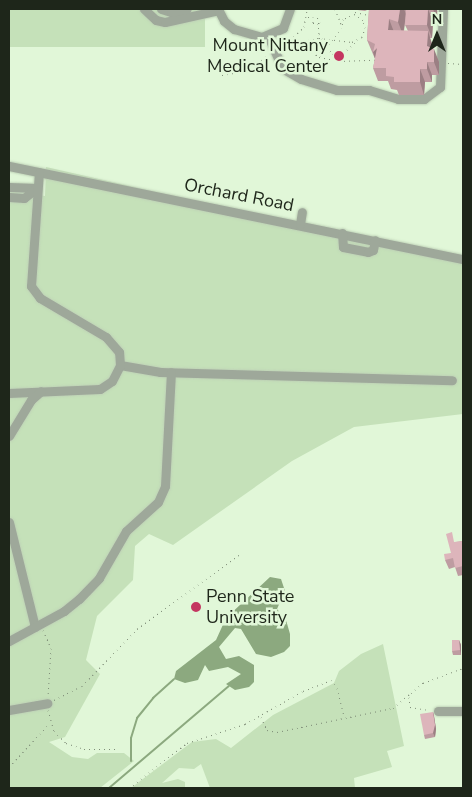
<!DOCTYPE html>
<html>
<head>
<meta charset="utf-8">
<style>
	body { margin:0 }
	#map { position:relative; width:472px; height:797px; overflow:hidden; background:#e1f7d8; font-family:"Nunito Sans",sans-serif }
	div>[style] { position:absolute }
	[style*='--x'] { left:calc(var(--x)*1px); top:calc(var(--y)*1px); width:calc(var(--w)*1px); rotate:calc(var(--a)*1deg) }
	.green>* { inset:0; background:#c5e1b9; transform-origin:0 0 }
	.water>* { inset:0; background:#8ca97f }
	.stream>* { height:2px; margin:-1px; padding:0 1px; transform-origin:1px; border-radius:1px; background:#8ca97f }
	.path>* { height:1px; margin-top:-0.5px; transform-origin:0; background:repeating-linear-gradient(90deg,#7e8c77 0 1px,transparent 0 5px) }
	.roads { filter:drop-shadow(0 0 1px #bed1b6) drop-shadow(0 0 1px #bed1b6) }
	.minor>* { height:9px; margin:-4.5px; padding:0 4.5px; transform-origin:4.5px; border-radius:4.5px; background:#9ea89a }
	.wall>* { inset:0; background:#be9ca1 }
	.shaded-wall>* { inset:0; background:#9b7f83 }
	.building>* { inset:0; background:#ddb5bb }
	.dots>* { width:14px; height:14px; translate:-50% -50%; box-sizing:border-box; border:2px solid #e1f7d8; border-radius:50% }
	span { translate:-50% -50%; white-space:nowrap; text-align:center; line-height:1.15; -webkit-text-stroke:5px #e1f7d8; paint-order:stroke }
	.poi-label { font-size:18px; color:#1e261a }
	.right { translate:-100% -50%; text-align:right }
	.left { translate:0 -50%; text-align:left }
	.street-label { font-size:18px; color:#1e261a }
	.frame { position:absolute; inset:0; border:10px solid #1e261a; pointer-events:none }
	.north { position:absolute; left:412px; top:10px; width:50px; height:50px; -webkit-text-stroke:4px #e1f7d8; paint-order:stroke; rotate:0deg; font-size:14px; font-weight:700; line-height:20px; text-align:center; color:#1e261a }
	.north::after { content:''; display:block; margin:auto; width:18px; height:22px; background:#1e261a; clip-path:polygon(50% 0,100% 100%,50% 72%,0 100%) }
</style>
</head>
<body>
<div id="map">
	<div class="green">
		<i style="left:9px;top:9px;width:196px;height:38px"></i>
		<i style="clip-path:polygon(46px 167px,463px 262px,463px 414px,354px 427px,292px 461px,173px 545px,149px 534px,135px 546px,133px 580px,97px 616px,86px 660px,100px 674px,65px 737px,49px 742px,72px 757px,88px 759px,97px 753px,124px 753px,134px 761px,100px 788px,9px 788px,9px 192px,45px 196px)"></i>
		<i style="clip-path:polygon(383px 644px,404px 746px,387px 751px,392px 767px,354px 778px,355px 788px,210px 788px,201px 764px,194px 769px,179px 768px,162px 783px,178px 779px,185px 782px,185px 788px,131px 788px,192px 742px,216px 739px,231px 748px,273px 715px,334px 683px,339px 671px,361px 654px)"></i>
	</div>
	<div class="water">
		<i style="clip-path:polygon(270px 577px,281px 579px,285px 591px,277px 609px,286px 620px,290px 634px,290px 646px,284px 652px,271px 657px,256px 654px,241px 629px,235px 628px,219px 647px,226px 659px,239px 656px,254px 665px,254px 682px,249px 687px,235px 690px,226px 684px,241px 674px,228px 667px,209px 671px,205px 665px,198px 680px,185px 683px,174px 679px,176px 671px,216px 640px,226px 618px)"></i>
	</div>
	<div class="stream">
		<i style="--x:131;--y:761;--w:23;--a:-90"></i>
		<i style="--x:131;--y:738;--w:21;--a:-73"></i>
		<i style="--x:137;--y:718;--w:26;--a:-51"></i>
		<i style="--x:153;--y:698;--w:28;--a:-42"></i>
		<i style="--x:109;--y:788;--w:157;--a:-40.4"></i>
	</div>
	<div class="path">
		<i style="--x:335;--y:9;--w:16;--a:68"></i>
		<i style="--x:355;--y:12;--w:14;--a:12"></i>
		<i style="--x:308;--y:17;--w:5;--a:0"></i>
		<i style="--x:313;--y:17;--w:6;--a:90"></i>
		<i style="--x:313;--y:23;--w:7;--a:0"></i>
		<i style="--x:320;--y:23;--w:7;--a:-117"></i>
		<i style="--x:318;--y:23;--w:11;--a:85"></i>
		<i style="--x:319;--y:34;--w:24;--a:57"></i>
		<i style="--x:332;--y:54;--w:11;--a:-5"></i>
		<i style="--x:343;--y:53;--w:17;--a:-40"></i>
		<i style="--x:286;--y:36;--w:39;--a:32"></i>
		<i style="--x:319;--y:57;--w:20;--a:11"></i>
		<i style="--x:339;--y:61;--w:36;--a:-2"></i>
		<i style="--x:290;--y:40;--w:19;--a:-43"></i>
		<i style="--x:304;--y:27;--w:17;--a:-80"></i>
		<i style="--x:293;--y:43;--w:26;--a:-11"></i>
		<i style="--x:319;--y:38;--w:33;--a:7"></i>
		<i style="--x:352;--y:42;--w:11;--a:-27"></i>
		<i style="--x:362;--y:37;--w:9;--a:-72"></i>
		<i style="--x:365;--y:28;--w:8;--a:-104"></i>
		<i style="--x:363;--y:20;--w:10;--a:-143"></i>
		<i style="--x:355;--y:14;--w:13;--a:157"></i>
		<i style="--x:343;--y:19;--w:8;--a:97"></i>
		<i style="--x:320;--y:56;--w:35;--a:-53"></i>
		<i style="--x:448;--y:63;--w:15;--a:4"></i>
		<i style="--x:222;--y:75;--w:28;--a:-10"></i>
		<i style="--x:250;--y:70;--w:23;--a:-40"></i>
		<i style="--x:43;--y:630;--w:20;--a:66"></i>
		<i style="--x:51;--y:648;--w:49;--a:93.5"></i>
		<i style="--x:411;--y:693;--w:16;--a:-40"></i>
		<i style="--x:423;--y:683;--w:43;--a:-20.6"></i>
		<i style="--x:409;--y:697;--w:10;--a:84"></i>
		<i style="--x:410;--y:707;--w:20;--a:9"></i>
		<i style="--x:54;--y:700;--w:31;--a:-27"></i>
		<i style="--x:82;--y:686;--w:79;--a:-46"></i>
		<i style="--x:137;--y:629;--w:126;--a:-36"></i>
		<i style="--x:48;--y:710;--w:22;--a:74"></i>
		<i style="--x:54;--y:731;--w:17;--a:45"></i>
		<i style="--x:66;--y:743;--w:19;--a:18"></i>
		<i style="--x:84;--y:749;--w:31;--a:0"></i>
		<i style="--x:261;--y:717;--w:14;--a:65"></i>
		<i style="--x:267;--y:730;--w:10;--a:11"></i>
		<i style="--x:277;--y:732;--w:118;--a:-11.7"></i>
		<i style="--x:393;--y:708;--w:23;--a:-40"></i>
		<i style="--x:9;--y:767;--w:59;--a:-47.1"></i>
		<i style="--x:129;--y:788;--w:73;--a:-37.8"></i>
		<i style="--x:187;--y:743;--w:61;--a:-18.1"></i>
		<i style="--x:245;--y:724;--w:67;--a:-29.6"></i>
		<i style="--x:303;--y:691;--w:30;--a:-21"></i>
		<i style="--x:331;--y:680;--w:10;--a:53"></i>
		<i style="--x:337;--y:688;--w:29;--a:76"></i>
	</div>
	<div class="roads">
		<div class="minor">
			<i style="--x:144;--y:9;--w:16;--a:43"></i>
			<i style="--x:156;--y:20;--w:9;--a:13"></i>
			<i style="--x:165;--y:22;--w:55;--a:-12.5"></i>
			<i style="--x:161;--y:9;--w:10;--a:17"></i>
			<i style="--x:171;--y:12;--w:16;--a:-11"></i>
			<i style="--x:218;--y:9;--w:13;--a:63"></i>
			<i style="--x:224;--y:21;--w:13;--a:39"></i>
			<i style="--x:234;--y:29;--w:29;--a:16"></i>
			<i style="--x:262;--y:37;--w:23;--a:-23"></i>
			<i style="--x:283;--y:28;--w:20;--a:-70"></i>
			<i style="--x:268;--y:36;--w:35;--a:66"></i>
			<i style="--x:282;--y:68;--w:22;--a:30"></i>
			<i style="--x:301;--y:79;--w:38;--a:17"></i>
			<i style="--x:337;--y:90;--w:32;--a:0"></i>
			<i style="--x:369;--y:90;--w:30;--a:17"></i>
			<i style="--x:398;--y:99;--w:26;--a:0"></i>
			<i style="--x:424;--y:99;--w:20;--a:-37"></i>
			<i style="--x:440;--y:87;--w:78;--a:-87.8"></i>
			<i style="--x:9;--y:166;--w:463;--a:11.6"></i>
			<i style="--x:9;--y:187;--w:28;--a:2"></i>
			<i style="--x:9;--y:197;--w:15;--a:4"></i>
			<i style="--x:24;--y:198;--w:16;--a:-38"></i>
			<i style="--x:300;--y:224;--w:12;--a:-81"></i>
			<i style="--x:342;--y:233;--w:14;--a:86"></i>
			<i style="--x:343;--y:247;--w:25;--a:11"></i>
			<i style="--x:368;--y:252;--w:5;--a:-22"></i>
			<i style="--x:373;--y:250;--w:10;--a:-79"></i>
			<i style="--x:120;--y:365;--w:41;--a:9.9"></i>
			<i style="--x:160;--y:372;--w:292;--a:1.6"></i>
			<i style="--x:9;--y:393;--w:91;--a:-2.5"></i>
			<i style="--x:100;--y:389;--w:14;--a:-34"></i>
			<i style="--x:112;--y:381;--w:18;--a:-63"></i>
			<i style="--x:120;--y:365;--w:13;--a:-94"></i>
			<i style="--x:119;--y:352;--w:20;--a:-131"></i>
			<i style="--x:106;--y:337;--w:77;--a:-149.4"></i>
			<i style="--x:40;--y:298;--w:15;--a:-127"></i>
			<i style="--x:31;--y:286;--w:114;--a:-86"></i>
			<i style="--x:9;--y:436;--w:42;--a:-58.6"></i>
			<i style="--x:31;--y:400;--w:13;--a:-42"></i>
			<i style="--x:9;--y:522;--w:108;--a:76.1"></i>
			<i style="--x:9;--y:641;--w:63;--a:-28.6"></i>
			<i style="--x:64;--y:611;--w:19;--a:-39"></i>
			<i style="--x:79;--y:599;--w:29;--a:-46"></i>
			<i style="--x:99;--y:578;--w:54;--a:-60.1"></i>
			<i style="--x:126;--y:531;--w:43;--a:-42.2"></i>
			<i style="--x:158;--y:502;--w:17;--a:-66"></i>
			<i style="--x:165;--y:486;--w:114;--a:-87"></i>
			<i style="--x:9;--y:710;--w:39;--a:-10"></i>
			<i style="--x:438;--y:711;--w:25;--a:0"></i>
		</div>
	</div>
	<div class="wall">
		<i style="clip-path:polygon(299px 9px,323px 9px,323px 10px)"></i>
		<i style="clip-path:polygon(350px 9px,369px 9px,365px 11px)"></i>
		<i style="clip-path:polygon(evenodd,369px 9px,437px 9px,438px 22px,433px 22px,432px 38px,430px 38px,432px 44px,432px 48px,439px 62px,439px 75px,432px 75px,432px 82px,425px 82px,424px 95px,399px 95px,397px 90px,391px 89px,388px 81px,378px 81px,373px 68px,375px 59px,367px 40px,369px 9px,406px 15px,405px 25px,408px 31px,404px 31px,406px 15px)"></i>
		<i style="clip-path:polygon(463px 541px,463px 575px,458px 576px,455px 567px,449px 569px,445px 560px,451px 553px,456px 542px)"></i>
		<i style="clip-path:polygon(459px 640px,461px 645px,461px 655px,453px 655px,452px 651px)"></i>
		<i style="clip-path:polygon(433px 712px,434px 716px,436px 729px,435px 737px,425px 739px,424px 735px)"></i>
	</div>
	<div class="shaded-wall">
		<i style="clip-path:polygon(400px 9px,404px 9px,406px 14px,403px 35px,398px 22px)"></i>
		<i style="clip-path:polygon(428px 9px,433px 22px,432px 38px,427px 25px)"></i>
		<i style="clip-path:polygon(433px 9px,437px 9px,438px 22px)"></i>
		<i style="clip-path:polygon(389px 19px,394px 32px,388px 30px)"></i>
		<i style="clip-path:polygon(428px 31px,432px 44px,432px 59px,427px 46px)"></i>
		<i style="clip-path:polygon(377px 48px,377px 65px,373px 52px)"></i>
		<i style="clip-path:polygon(434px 49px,439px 62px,439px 75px,434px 62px)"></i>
		<i style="clip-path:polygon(427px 62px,432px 75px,432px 82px,427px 69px)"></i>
		<i style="clip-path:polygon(420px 69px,425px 82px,424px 95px,420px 82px)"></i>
		<i style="clip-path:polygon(459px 640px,461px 645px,461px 655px,460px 650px)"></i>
		<i style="clip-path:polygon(433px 712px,434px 716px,436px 729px,435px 737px,433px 733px)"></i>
	</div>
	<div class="building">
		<i style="clip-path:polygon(369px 9px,400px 9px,398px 22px,389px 19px,388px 30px,428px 31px,427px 46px,434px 49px,434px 62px,427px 62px,427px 69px,420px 69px,420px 82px,394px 82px,394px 77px,386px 76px,386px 68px,373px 68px,377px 48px,373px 52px,375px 44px,367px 40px)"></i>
		<i style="clip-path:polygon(406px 9px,433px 9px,428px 9px,427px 25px,405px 25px)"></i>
		<i style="clip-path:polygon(452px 532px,454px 542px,463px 541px,463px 566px,455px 568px,453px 558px,445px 560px,444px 554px,451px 553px,446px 534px)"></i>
		<i style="clip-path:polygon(452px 640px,459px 640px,460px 650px,452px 651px)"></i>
		<i style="clip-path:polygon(433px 712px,435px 725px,433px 733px,424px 735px,420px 714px)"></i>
	</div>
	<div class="dots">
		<i style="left:339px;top:56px;background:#c43660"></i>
		<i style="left:196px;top:607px;background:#c43660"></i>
	</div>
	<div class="poi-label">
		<span class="right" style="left:328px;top:56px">Mount Nittany<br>Medical Center</span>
		<span class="left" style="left:206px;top:607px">Penn State<br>University</span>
	</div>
	<div class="street-label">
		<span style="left:239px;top:195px;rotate:11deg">Orchard Road</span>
	</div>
	<div class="frame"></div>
	<div class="north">N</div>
</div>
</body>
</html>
